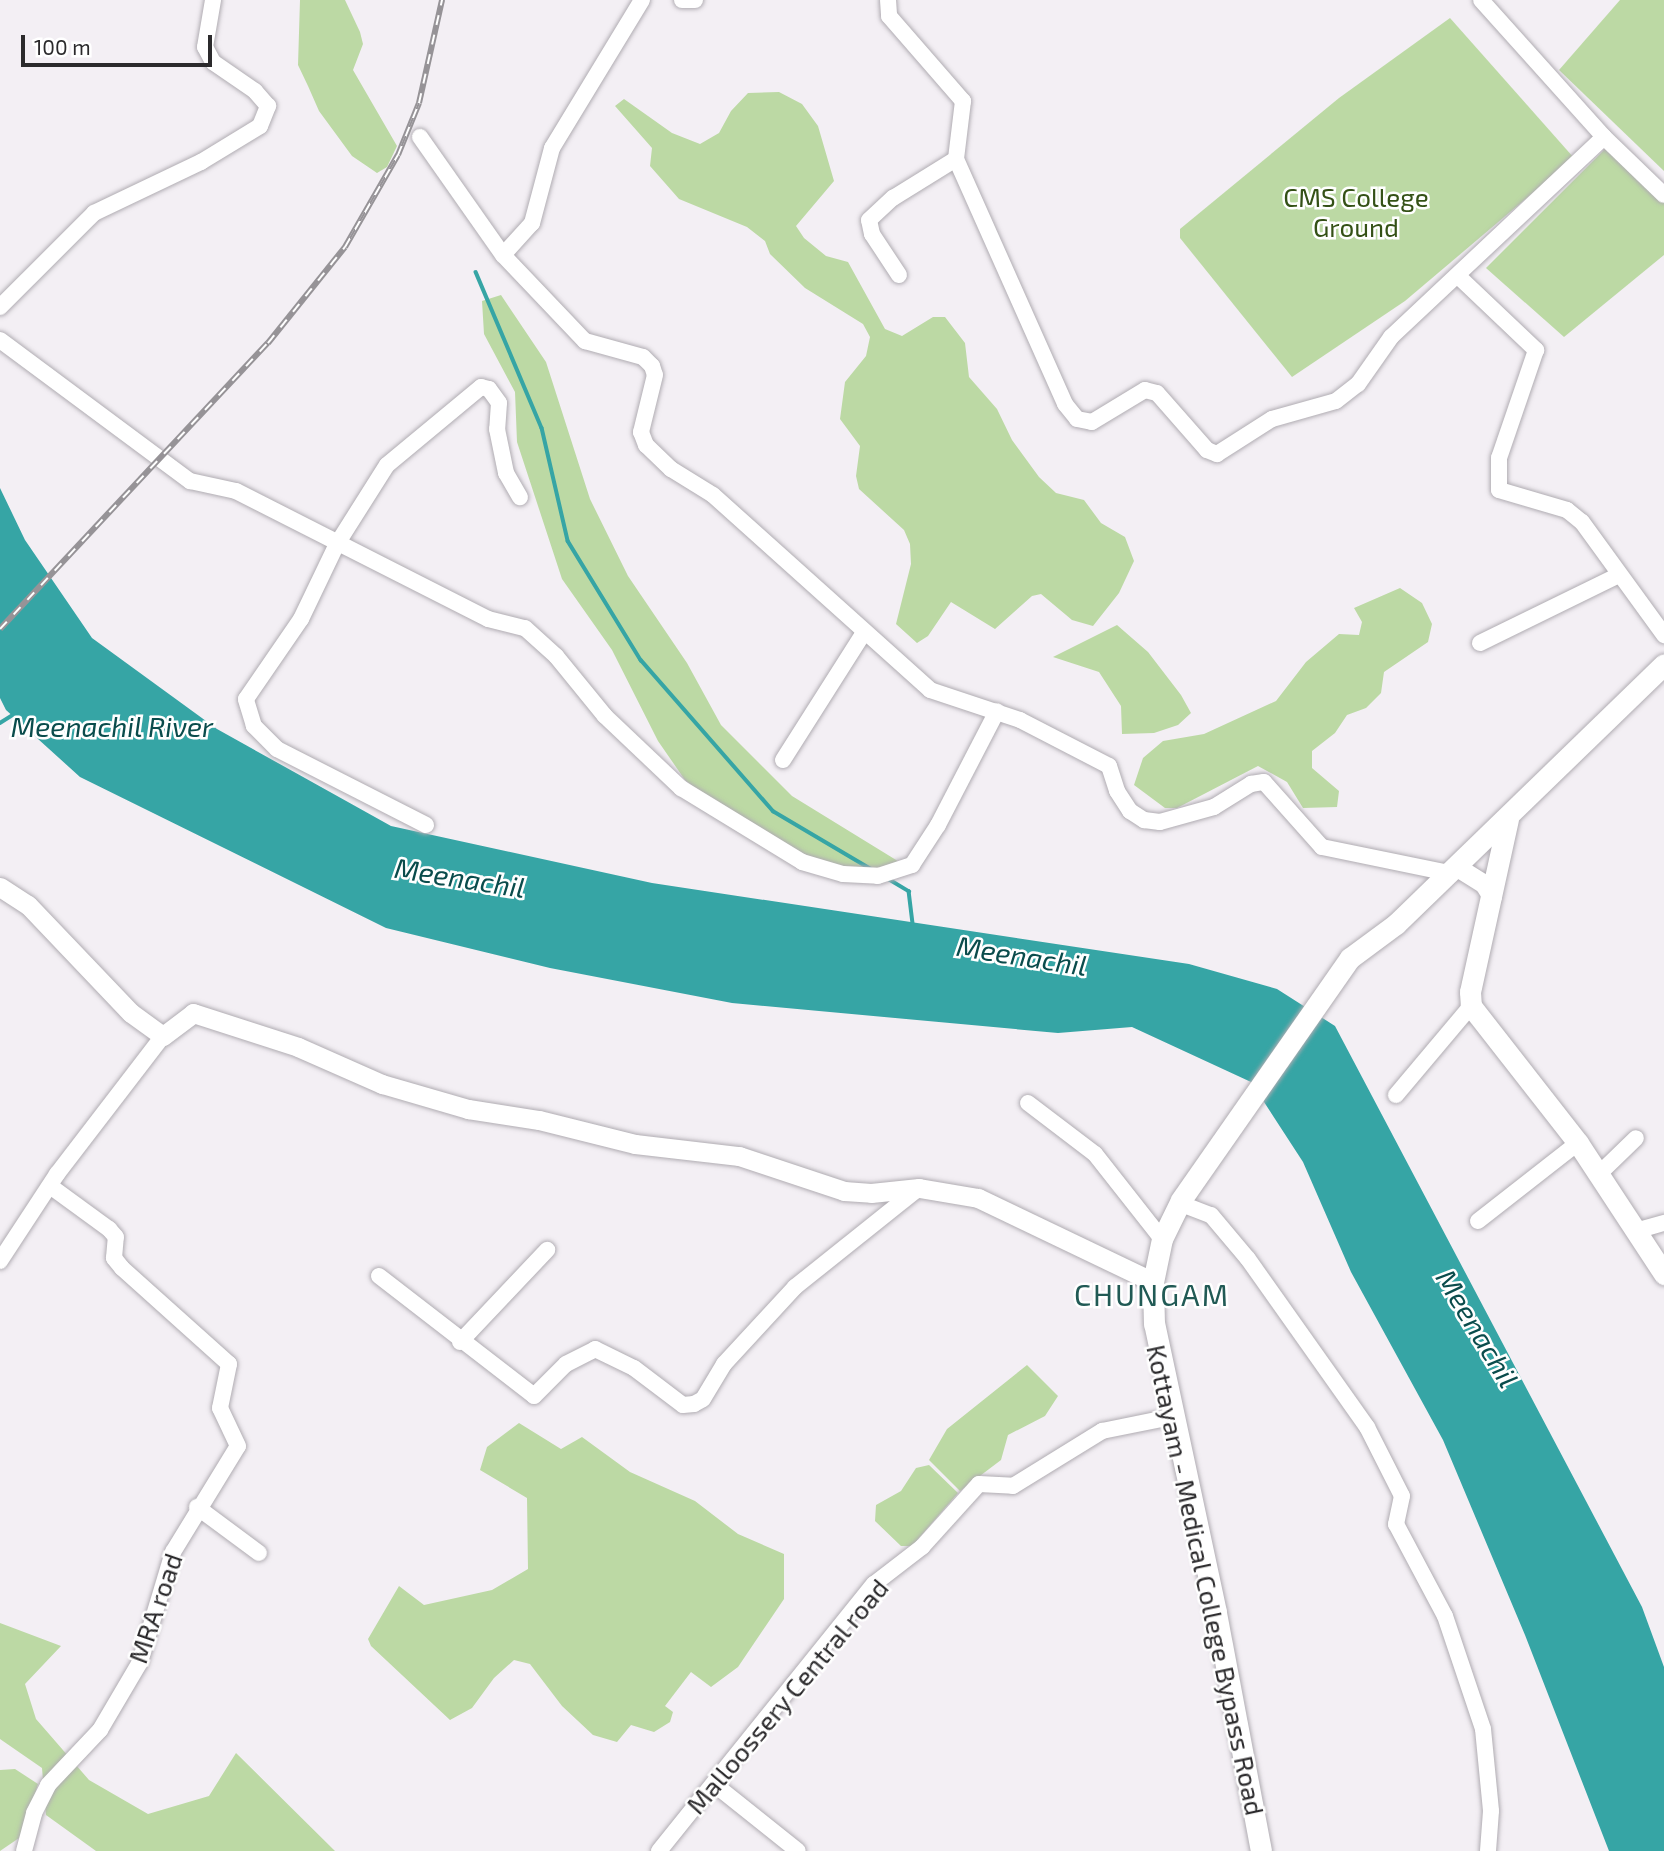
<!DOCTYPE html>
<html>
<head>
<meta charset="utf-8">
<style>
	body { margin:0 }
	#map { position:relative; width:1664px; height:1851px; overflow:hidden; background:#f3eff4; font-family:"Exo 2",sans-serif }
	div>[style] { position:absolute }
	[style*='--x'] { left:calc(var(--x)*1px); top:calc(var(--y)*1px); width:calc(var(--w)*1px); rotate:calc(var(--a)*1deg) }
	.green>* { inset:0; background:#bcd9a4 }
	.water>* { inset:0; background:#36a5a5 }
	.stream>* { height:3.5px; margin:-1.75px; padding:0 1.75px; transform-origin:1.75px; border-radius:1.75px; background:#36a5a5 }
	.roads { filter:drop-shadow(0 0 2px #b0acb2) drop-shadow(0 0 2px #b0acb2) }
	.minor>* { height:16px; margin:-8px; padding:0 8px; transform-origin:8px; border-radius:8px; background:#fff }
	.tertiary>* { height:19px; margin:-9.5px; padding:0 9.5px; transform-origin:9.5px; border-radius:9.5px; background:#fff }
	.secondary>* { height:21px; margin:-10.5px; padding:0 10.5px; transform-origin:10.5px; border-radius:10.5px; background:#fff }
	.rail>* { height:6px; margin-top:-3px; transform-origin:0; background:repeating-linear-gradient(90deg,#fff 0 10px,#969397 0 20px); box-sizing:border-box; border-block:2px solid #969397 }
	span { translate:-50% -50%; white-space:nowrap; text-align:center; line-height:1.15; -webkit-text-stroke:5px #fff; paint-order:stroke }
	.park-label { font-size:26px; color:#345116 }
	.street-label { font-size:26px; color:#2b2a2c }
	.water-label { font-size:28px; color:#0a4c4c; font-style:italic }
	.quarter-label { font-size:30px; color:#215a55; letter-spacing:2px }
	.scale { position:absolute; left:21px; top:35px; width:191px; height:32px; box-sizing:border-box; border:4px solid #2b2a2c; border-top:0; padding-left:9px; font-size:21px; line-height:24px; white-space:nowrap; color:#2b2a2c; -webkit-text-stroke:5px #fff; paint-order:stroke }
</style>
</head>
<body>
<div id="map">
	<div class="green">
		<i style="clip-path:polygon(300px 0,345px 0,360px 32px,363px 44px,353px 70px,397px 146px,387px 167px,377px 173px,352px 156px,319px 111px,308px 86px,298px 65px)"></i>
		<i style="clip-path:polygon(1620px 0,1664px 0,1664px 171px,1559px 70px)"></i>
		<i style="clip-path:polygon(1450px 18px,1574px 158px,1405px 301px,1292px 377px,1180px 238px,1180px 229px,1339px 98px)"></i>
		<i style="clip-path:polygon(779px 92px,802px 104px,818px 126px,834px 181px,796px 226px,804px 238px,826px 256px,848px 262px,885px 329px,902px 336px,933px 317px,945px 317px,965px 343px,969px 377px,997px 409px,1012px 440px,1039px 477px,1056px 493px,1084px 500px,1101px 523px,1125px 537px,1134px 561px,1119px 593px,1093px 626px,1072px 620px,1041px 594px,1032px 596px,995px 629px,951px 602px,928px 636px,917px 643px,896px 624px,911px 564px,910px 544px,904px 530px,859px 489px,856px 476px,860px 446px,840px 419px,845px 382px,866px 356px,870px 337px,863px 324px,805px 288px,770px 254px,765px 241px,747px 227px,679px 199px,650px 166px,652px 148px,615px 106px,624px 99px,672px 133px,700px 144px,719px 133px,731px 111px,748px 93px)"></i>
		<i style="clip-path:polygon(1607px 147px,1664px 199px,1664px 255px,1564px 337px,1486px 268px)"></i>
		<i style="clip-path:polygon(501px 295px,546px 362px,590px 499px,628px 576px,687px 663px,721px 725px,792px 796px,901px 863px,878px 874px,825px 863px,773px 840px,733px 818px,685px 780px,658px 741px,612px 650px,562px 579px,517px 442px,515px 392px,484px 334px,482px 301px)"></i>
		<i style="clip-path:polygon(1400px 588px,1422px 603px,1432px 624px,1428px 642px,1384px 672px,1381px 693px,1366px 708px,1347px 715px,1335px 733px,1312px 751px,1312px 768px,1339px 791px,1337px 807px,1303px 808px,1287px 782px,1258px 766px,1177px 808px,1165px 808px,1134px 785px,1143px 758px,1163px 741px,1204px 734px,1276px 701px,1306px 662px,1339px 634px,1359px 635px,1362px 622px,1354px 608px)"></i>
		<i style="clip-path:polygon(1117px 625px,1148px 652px,1181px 695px,1191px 713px,1178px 725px,1154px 733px,1122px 734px,1121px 706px,1099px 672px,1053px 657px)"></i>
		<i style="clip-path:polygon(1027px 1365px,1058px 1396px,1045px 1416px,1008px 1435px,1001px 1460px,960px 1491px,929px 1460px,947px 1429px)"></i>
		<i style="clip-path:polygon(519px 1423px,561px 1449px,582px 1437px,630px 1472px,695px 1501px,738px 1534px,784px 1554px,784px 1599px,738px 1667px,711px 1687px,691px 1672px,665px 1706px,673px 1712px,670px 1722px,654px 1732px,631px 1725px,617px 1742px,593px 1735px,562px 1706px,530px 1664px,514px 1660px,494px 1678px,472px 1708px,450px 1720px,371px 1646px,368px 1639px,399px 1586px,424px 1605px,492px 1590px,528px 1569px,527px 1498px,480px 1470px,487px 1447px)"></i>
		<i style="clip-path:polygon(929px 1465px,958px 1493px,912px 1546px,901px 1546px,875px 1521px,876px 1505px,901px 1491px,916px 1468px)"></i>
		<i style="clip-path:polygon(0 1623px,61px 1646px,25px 1684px,36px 1719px,89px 1780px,148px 1814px,209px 1796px,236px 1753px,335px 1851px,96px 1851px,46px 1815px,42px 1768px,0 1739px)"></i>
		<i style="clip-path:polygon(15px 1769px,38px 1784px,22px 1836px,0 1851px,0 1770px)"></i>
	</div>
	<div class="water">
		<i style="clip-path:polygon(0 488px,25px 540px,92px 638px,217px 729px,391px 826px,652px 883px,1189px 964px,1277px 989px,1335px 1026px,1642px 1607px,1664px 1667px,1664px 1851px,1609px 1851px,1525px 1635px,1443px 1440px,1351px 1272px,1303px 1162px,1251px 1082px,1132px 1027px,1058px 1033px,732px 1003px,550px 968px,386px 928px,80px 777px,6px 710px,0 698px)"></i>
	</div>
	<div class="stream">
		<i style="--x:476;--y:272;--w:169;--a:67.1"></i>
		<i style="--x:542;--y:428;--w:116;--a:77"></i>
		<i style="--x:568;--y:541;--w:140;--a:58.5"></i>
		<i style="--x:641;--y:660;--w:201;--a:48.8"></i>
		<i style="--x:773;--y:811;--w:114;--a:30.6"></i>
		<i style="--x:0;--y:723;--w:19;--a:-32"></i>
		<i style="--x:887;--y:878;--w:26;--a:31"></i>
		<i style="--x:909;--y:891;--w:33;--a:83"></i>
	</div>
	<div class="roads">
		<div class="minor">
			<i style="--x:642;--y:0;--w:173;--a:121.3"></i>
			<i style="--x:552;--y:148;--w:78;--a:104.9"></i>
			<i style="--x:532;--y:223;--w:43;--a:132.2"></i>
			<i style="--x:503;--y:255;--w:119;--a:46.4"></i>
			<i style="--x:585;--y:341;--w:60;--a:15.4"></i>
			<i style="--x:643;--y:357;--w:13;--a:45"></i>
			<i style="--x:652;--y:366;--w:9;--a:72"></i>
			<i style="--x:655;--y:375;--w:59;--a:103.8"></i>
			<i style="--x:641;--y:432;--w:14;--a:69"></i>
			<i style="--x:646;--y:445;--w:35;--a:44"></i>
			<i style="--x:671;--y:469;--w:49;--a:31.8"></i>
			<i style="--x:713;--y:495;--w:292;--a:41.9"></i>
			<i style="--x:930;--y:690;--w:95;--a:18.4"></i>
			<i style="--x:1020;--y:720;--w:100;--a:27.3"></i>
			<i style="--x:1109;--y:766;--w:26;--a:72"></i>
			<i style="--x:1117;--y:791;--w:24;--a:57"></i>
			<i style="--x:1130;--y:811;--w:17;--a:33"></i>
			<i style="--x:1144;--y:820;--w:16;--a:7"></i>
			<i style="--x:1160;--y:822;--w:56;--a:-15.5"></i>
			<i style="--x:1214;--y:807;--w:44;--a:-31.9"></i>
			<i style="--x:1251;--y:784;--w:13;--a:-9"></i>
			<i style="--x:1264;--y:782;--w:87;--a:48.3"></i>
			<i style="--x:1322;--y:847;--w:130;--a:11.6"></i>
			<i style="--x:682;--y:0;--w:13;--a:0"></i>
			<i style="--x:888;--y:0;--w:16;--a:86"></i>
			<i style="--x:889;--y:16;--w:113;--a:49"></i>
			<i style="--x:963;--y:101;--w:58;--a:96.9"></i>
			<i style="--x:956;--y:159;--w:268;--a:66"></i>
			<i style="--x:1065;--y:404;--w:19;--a:51"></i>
			<i style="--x:1077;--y:419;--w:15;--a:11"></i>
			<i style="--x:1092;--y:422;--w:62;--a:-31.1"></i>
			<i style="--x:1145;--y:390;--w:12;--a:14"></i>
			<i style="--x:1157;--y:393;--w:76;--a:48.7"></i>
			<i style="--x:1207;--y:450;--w:11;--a:22"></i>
			<i style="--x:1217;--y:454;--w:65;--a:-32.5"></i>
			<i style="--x:1272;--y:419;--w:66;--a:-15.7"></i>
			<i style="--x:1336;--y:401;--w:28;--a:-38"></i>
			<i style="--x:1358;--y:384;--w:57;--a:-54.9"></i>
			<i style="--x:1391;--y:337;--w:292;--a:-43.2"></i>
			<i style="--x:1604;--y:137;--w:184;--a:-131.9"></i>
			<i style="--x:420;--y:137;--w:144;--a:54.9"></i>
			<i style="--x:1604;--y:137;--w:83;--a:44"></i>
			<i style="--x:899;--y:275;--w:49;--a:-123.4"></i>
			<i style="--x:872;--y:234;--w:14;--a:-102"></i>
			<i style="--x:869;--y:220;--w:33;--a:-43"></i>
			<i style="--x:893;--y:198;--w:74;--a:-31.8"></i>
			<i style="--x:1458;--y:276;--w:108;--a:43.5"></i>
			<i style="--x:1536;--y:350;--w:114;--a:108.9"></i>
			<i style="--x:1499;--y:458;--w:32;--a:90"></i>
			<i style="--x:1499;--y:490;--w:71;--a:16.4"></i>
			<i style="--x:1567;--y:510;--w:19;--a:39"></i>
			<i style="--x:1582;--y:522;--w:140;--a:54"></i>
			<i style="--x:0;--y:307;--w:133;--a:-45"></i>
			<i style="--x:94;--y:213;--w:119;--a:-25.5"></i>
			<i style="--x:201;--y:162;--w:69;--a:-31.4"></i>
			<i style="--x:260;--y:126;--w:22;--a:-68"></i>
			<i style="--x:268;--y:106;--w:20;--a:-131"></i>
			<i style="--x:255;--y:91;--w:51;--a:-145.4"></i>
			<i style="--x:213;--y:62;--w:17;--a:-118"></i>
			<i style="--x:205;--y:47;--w:48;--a:-80.3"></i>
			<i style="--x:0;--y:340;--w:237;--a:36.6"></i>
			<i style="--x:190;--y:481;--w:47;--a:12.3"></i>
			<i style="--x:236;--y:491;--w:283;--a:26.9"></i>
			<i style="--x:488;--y:619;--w:38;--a:14"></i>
			<i style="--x:525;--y:628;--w:42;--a:42.1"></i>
			<i style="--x:556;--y:656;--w:77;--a:50.8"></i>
			<i style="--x:605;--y:716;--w:105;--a:43.5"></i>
			<i style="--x:681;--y:788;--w:142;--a:31.4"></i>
			<i style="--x:802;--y:862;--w:43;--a:16.3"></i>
			<i style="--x:843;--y:874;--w:35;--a:3"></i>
			<i style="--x:878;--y:876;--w:36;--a:-18"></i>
			<i style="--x:912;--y:865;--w:48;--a:-57"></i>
			<i style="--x:938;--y:825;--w:128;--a:-62.6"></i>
			<i style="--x:1480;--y:643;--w:155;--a:-26.1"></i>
			<i style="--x:783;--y:760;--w:149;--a:-57.6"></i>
			<i style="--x:426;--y:825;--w:167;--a:-153"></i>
			<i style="--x:277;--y:749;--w:33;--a:-135"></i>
			<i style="--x:254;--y:726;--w:28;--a:-107"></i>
			<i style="--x:246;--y:699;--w:97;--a:-55.5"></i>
			<i style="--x:301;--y:619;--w:83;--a:-64.4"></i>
			<i style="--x:337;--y:544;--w:93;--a:-57.7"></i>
			<i style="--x:387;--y:465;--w:122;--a:-39.7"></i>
			<i style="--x:481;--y:387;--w:8;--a:14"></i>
			<i style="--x:489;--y:389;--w:17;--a:54"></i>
			<i style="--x:499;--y:403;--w:26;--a:94"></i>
			<i style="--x:497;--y:429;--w:45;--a:78.4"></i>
			<i style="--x:506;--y:473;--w:28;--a:60"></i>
			<i style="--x:1396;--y:1095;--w:116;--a:-49.9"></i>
			<i style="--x:1028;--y:1103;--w:84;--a:37.3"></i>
			<i style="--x:1095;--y:1154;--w:108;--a:51.8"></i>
			<i style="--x:1600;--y:1173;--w:50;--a:-44.2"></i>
			<i style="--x:1179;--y:1203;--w:34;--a:21"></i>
			<i style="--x:1211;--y:1215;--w:57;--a:49.9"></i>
			<i style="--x:1248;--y:1259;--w:206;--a:54.7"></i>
			<i style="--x:1367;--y:1427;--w:77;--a:63.1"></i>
			<i style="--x:1402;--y:1496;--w:29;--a:102"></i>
			<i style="--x:1396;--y:1524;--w:104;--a:62"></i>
			<i style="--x:1445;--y:1616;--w:119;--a:71.4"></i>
			<i style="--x:1483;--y:1729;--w:82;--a:84.4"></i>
			<i style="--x:1491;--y:1811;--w:40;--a:94.3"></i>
			<i style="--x:1478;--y:1221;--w:127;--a:-38"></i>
			<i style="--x:1639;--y:1230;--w:26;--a:-16"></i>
			<i style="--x:0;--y:1261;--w:104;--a:-56.8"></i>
			<i style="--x:57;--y:1174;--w:174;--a:-52.5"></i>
			<i style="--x:379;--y:1276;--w:196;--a:37.7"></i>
			<i style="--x:534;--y:1396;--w:45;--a:-45"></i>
			<i style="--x:566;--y:1364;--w:33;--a:-27"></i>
			<i style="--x:595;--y:1349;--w:43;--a:26"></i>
			<i style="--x:634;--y:1368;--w:61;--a:37.1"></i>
			<i style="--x:683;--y:1405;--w:11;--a:-5"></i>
			<i style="--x:694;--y:1404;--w:10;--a:-29"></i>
			<i style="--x:703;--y:1399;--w:41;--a:-59"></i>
			<i style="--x:724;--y:1364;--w:105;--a:-47.3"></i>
			<i style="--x:795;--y:1287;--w:159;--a:-38.6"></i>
			<i style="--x:460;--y:1342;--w:127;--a:-46.6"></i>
			<i style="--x:197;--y:1507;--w:77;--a:36.6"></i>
			<i style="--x:714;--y:1784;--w:107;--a:38.6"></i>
			<i style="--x:24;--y:1851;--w:39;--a:-75"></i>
			<i style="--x:34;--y:1813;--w:31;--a:-63"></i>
			<i style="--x:48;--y:1785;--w:76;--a:-46.6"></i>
			<i style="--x:100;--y:1730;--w:79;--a:-59.5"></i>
			<i style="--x:140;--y:1662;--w:115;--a:-73.3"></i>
			<i style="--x:173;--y:1552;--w:124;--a:-58.5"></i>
			<i style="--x:238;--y:1446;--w:42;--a:-115.3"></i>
			<i style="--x:220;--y:1408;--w:45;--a:-78.4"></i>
			<i style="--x:229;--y:1364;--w:144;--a:-138.1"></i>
			<i style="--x:122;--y:1268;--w:13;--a:-129"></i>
			<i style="--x:114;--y:1258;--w:21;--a:-85"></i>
			<i style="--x:116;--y:1237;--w:11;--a:-131"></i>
			<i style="--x:109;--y:1229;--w:73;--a:-143.9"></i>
			<i style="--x:659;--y:1851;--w:343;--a:-51.2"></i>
			<i style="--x:874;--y:1584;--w:61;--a:-37.6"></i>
			<i style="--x:922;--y:1547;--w:85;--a:-47.9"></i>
			<i style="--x:979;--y:1484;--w:34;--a:3"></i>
			<i style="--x:1013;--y:1486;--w:105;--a:-31.7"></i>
			<i style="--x:1102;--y:1431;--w:70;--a:-11.5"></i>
		</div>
		<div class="tertiary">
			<i style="--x:1457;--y:867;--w:32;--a:32"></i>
			<i style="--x:1484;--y:884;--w:15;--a:58"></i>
			<i style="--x:0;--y:887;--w:33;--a:33"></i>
			<i style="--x:28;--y:905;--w:149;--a:46.4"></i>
			<i style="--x:131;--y:1013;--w:39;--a:36"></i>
			<i style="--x:163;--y:1036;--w:38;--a:-37"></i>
			<i style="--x:193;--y:1013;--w:110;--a:17.9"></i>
			<i style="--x:298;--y:1047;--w:92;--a:23.8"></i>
			<i style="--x:382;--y:1084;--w:90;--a:16.2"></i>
			<i style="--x:468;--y:1109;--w:72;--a:8.8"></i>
			<i style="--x:539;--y:1120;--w:99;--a:14"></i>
			<i style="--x:635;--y:1144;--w:105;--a:6.6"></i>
			<i style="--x:739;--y:1156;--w:111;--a:18.4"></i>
			<i style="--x:844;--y:1191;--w:27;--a:4"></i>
			<i style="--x:871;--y:1193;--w:48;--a:-5.9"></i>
			<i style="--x:919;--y:1188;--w:60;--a:9.6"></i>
			<i style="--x:978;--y:1198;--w:194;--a:25.6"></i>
		</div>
		<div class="secondary">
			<i style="--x:1508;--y:819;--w:177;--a:102.4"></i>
			<i style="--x:1470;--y:992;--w:14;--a:86"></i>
			<i style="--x:1471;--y:1006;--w:174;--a:52"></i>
			<i style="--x:1578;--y:1143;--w:157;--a:56.7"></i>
			<i style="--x:1261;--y:1851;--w:243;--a:-100.7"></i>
			<i style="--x:1216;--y:1612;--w:295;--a:-102.1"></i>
			<i style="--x:1154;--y:1324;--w:42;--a:-91.4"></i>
			<i style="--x:1153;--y:1282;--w:44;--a:-78.2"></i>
			<i style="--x:1162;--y:1239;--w:43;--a:-64"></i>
			<i style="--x:1181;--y:1200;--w:295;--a:-55.1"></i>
			<i style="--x:1350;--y:958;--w:57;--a:-36.5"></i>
			<i style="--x:1396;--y:924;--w:373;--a:-44.1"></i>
		</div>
	</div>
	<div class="rail">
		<i style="--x:0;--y:629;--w:392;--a:-46.9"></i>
		<i style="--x:268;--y:343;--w:123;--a:-51.3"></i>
		<i style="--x:345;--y:247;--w:106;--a:-60.1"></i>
		<i style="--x:398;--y:155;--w:56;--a:-68"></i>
		<i style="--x:419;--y:103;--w:106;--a:-77.4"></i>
	</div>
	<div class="park-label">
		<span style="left:1356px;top:212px">CMS College<br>Ground</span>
	</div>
	<div class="street-label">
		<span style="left:1206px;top:1580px;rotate:78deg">Kottayam - Medical College Bypass Road</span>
		<span style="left:155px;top:1608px;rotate:-71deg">MRA road</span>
		<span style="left:787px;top:1696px;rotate:-50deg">Malloossery Central road</span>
	</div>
	<div class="water-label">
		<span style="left:112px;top:726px">Meenachil River</span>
		<span style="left:460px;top:877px;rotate:9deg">Meenachil</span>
		<span style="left:1022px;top:955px;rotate:9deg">Meenachil</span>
		<span style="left:1478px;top:1328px;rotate:59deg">Meenachil</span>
	</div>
	<div class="quarter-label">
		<span style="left:1152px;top:1294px">CHUNGAM</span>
	</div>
	<div class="scale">100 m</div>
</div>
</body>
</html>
